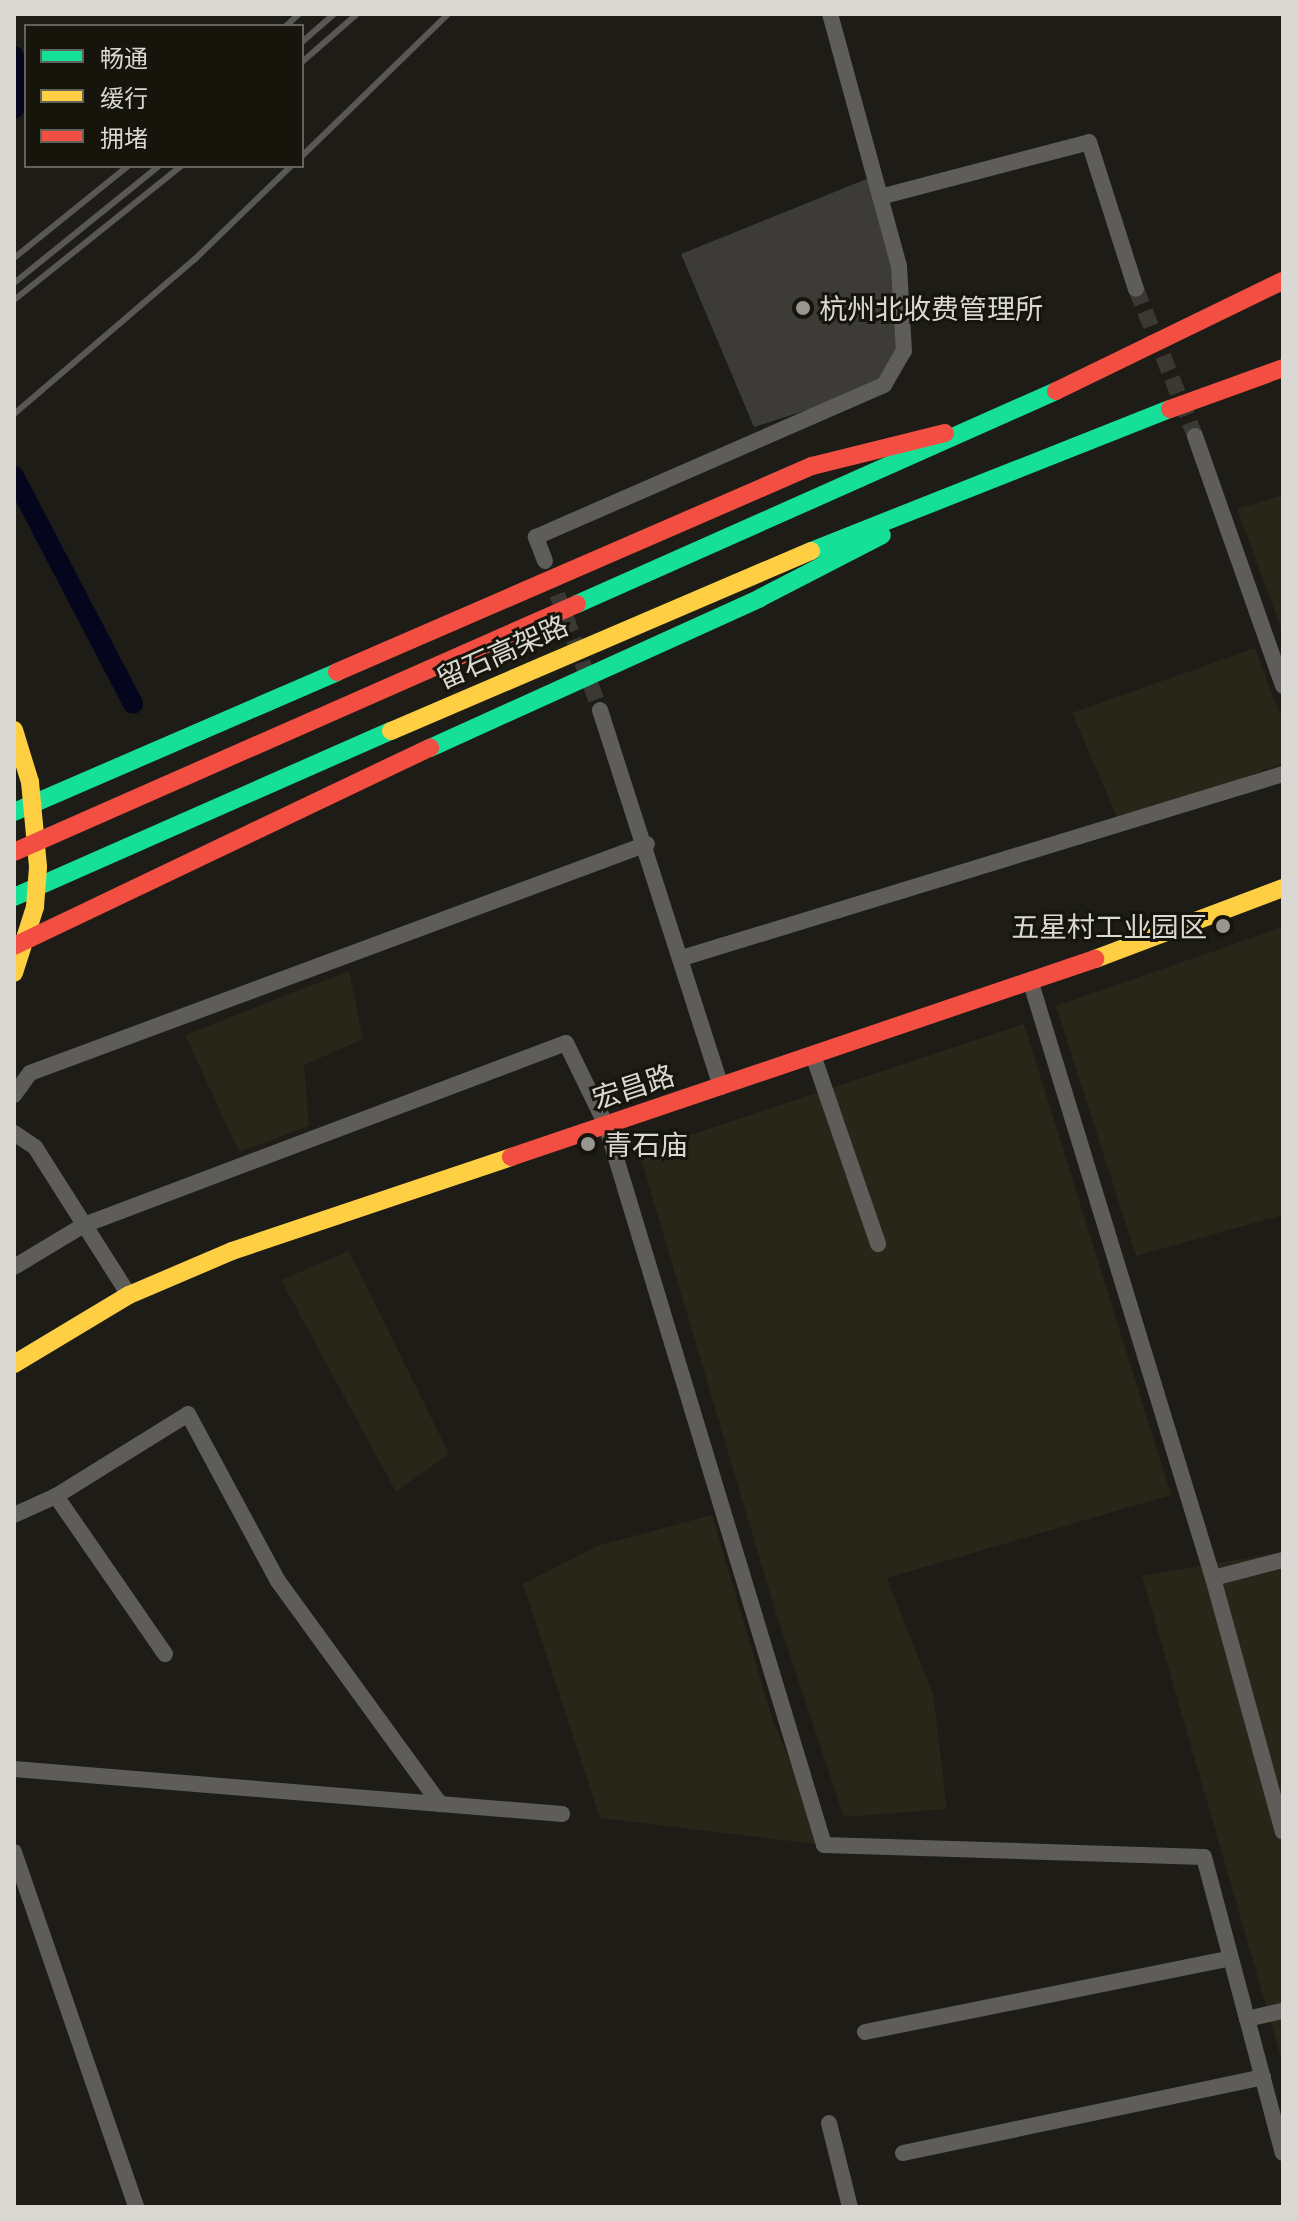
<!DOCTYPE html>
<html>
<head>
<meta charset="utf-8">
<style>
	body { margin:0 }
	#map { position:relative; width:1297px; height:2221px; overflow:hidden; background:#1d1c17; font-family:Lato,"Noto Sans SC",sans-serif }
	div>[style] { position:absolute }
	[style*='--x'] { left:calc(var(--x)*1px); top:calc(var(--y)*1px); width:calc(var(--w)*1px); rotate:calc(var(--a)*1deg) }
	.built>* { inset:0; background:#282618 }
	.canal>* { height:20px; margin:-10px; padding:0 10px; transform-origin:10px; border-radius:10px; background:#05061e }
	.building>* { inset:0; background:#3c3b37 }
	.street-tunnel>* { height:16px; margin-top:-8px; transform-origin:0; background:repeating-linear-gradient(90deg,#393833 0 16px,transparent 0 24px) }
	.street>* { height:16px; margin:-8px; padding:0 8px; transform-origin:8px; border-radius:8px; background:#5e5d59 }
	.fast>* { height:18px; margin:-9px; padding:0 9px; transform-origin:9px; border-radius:9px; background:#16e098 }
	.slow>* { height:18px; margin:-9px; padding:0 9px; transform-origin:9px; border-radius:9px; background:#ffcf43 }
	.jam>* { height:18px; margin:-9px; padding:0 9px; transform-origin:9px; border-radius:9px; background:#f24e42 }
	.rail>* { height:6px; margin:-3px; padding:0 3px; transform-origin:3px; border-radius:3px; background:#595854 }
	.dots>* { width:22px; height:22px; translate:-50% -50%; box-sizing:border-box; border:4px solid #16150c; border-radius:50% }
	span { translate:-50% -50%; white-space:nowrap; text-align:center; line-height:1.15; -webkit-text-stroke:6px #16150c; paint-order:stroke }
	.poi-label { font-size:28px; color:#d9d8d2 }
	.left { translate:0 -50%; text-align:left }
	.right { translate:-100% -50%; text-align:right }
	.street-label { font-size:28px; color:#d9d8d2 }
	.frame { position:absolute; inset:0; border:16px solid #d9d8d2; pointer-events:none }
	.legend { position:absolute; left:24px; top:24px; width:280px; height:144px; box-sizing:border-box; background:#16150c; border:2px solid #64635b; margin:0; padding:10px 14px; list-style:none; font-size:24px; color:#d9d8d2 }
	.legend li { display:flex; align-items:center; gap:16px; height:40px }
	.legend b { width:40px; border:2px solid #64635b }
</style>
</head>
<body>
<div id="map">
	<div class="built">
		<i style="clip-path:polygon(1283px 495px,1283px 633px,1237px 509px)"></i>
		<i style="clip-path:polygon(1255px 648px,1283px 723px,1283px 763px,1120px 824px,1072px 713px)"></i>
		<i style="clip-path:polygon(1283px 927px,1283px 1215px,1136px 1256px,1056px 1006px)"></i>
		<i style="clip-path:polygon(349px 971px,363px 1039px,304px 1065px,309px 1126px,239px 1152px,185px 1035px)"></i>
		<i style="clip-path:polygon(1024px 1024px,1171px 1495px,887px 1578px,933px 1694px,947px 1809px,844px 1817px,775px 1610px,639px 1152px)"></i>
		<i style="clip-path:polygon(349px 1251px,449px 1454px,396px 1492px,281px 1280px)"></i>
		<i style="clip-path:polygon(712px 1515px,772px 1718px,824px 1845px,600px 1818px,523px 1584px,597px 1546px)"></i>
		<i style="clip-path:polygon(1283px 1552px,1283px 2065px,1142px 1576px)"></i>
	</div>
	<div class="canal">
		<i style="--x:14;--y:56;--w:53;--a:90"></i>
		<i style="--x:14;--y:476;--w:257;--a:62.4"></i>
	</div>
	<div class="building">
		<i style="clip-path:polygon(874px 176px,899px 266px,904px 351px,884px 385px,754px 427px,681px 254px)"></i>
	</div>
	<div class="street-tunnel">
		<i style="--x:1136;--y:289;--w:158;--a:68.1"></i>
		<i style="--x:549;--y:572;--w:147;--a:69.7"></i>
	</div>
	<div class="street">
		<i style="--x:880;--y:197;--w:216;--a:-14.7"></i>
		<i style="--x:1089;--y:142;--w:154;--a:72.3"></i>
		<i style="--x:1195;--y:436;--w:265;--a:70.6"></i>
		<i style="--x:545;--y:561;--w:26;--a:-111"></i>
		<i style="--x:536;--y:537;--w:380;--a:-23.6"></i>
		<i style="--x:884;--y:385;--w:39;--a:-60"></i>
		<i style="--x:904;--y:351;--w:85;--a:-93.4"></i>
		<i style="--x:899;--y:266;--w:261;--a:-105.3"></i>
		<i style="--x:600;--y:710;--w:396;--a:72.2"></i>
		<i style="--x:682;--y:958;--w:629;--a:-17.02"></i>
		<i style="--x:1031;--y:983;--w:622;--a:72.99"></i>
		<i style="--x:813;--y:1055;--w:200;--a:71"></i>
		<i style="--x:14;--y:1095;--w:27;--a:-54"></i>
		<i style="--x:30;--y:1073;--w:658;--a:-20.36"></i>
		<i style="--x:14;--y:1133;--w:25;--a:34"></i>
		<i style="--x:35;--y:1147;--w:175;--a:57.6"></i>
		<i style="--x:14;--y:1267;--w:82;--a:-31"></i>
		<i style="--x:84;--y:1225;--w:515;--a:-20.69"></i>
		<i style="--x:566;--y:1043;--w:91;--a:64"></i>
		<i style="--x:606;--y:1125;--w:752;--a:73.15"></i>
		<i style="--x:824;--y:1845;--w:380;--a:1.8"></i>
		<i style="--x:1204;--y:1857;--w:306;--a:75.1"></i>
		<i style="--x:56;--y:1496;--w:155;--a:-31.8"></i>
		<i style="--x:188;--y:1414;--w:190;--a:61.7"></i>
		<i style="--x:278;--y:1581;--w:276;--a:54"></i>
		<i style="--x:14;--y:1515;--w:46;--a:-24.3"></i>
		<i style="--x:56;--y:1496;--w:192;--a:55.4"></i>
		<i style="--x:1283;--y:1560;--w:72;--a:165.6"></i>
		<i style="--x:1213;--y:1578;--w:263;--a:74.6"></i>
		<i style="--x:14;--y:1769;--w:550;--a:4.69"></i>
		<i style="--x:14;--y:1852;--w:375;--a:71"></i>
		<i style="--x:1247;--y:2019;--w:37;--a:-13"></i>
		<i style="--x:865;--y:2032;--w:373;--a:-11.4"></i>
		<i style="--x:829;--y:2123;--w:87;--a:76"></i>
		<i style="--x:903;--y:2153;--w:368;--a:-11.9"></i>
	</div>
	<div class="fast">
		<i style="--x:811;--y:551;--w:386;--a:-21.6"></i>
		<i style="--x:577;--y:604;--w:524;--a:-23.97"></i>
		<i style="--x:430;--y:748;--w:362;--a:-24.4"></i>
		<i style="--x:760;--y:598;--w:137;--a:-27.3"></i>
		<i style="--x:14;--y:812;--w:352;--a:-23.4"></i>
		<i style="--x:14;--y:897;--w:412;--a:-23.8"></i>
	</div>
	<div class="slow">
		<i style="--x:14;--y:730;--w:54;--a:72.9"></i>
		<i style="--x:30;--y:782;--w:85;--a:84.6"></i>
		<i style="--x:38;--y:867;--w:40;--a:94.3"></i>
		<i style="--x:35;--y:907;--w:69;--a:107.7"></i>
		<i style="--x:391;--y:731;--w:457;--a:-23.2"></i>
		<i style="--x:1095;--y:959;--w:201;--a:-20.7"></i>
		<i style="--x:14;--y:1364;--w:134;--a:-31"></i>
		<i style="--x:129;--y:1295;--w:112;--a:-23.1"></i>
		<i style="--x:232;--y:1251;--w:294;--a:-18.6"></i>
	</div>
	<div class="jam">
		<i style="--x:1056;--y:391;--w:252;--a:-25.9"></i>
		<i style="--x:1170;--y:409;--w:120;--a:-19.9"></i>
		<i style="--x:337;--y:672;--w:518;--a:-23.45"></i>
		<i style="--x:812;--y:466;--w:137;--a:-13.9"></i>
		<i style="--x:14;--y:852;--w:615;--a:-23.77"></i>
		<i style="--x:14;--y:946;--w:461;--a:-25.5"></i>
		<i style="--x:511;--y:1157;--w:617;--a:-18.73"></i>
	</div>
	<div class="rail">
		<i style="--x:286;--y:26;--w:18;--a:-43"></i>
		<i style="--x:302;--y:42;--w:43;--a:-41.2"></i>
		<i style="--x:302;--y:62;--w:73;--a:-41.1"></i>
		<i style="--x:302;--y:156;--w:204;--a:-44.2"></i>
		<i style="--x:14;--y:258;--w:146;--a:-38.9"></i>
		<i style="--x:14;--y:283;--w:186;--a:-38.9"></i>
		<i style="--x:14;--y:300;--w:214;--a:-38.7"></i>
		<i style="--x:14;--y:414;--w:238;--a:-40.6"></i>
		<i style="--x:195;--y:259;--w:134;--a:-44.1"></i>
	</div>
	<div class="dots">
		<i style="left:803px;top:308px;background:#979691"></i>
		<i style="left:1223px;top:926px;background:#979691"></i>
		<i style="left:588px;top:1144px;background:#979691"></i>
	</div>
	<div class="poi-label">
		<span class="left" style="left:819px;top:308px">杭州北收费管理所</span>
		<span class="right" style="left:1207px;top:926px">五星村工业园区</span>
		<span class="left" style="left:604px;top:1144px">青石庙</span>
	</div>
	<div class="street-label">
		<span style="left:502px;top:651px;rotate:-24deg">留石高架路</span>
		<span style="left:633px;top:1086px;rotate:-18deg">宏昌路</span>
	</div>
	<div class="frame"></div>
	<ul class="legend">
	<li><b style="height:10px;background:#16e098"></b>畅通</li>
	<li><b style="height:10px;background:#ffcf43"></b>缓行</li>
	<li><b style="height:10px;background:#f24e42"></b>拥堵</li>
	</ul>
</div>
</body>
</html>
